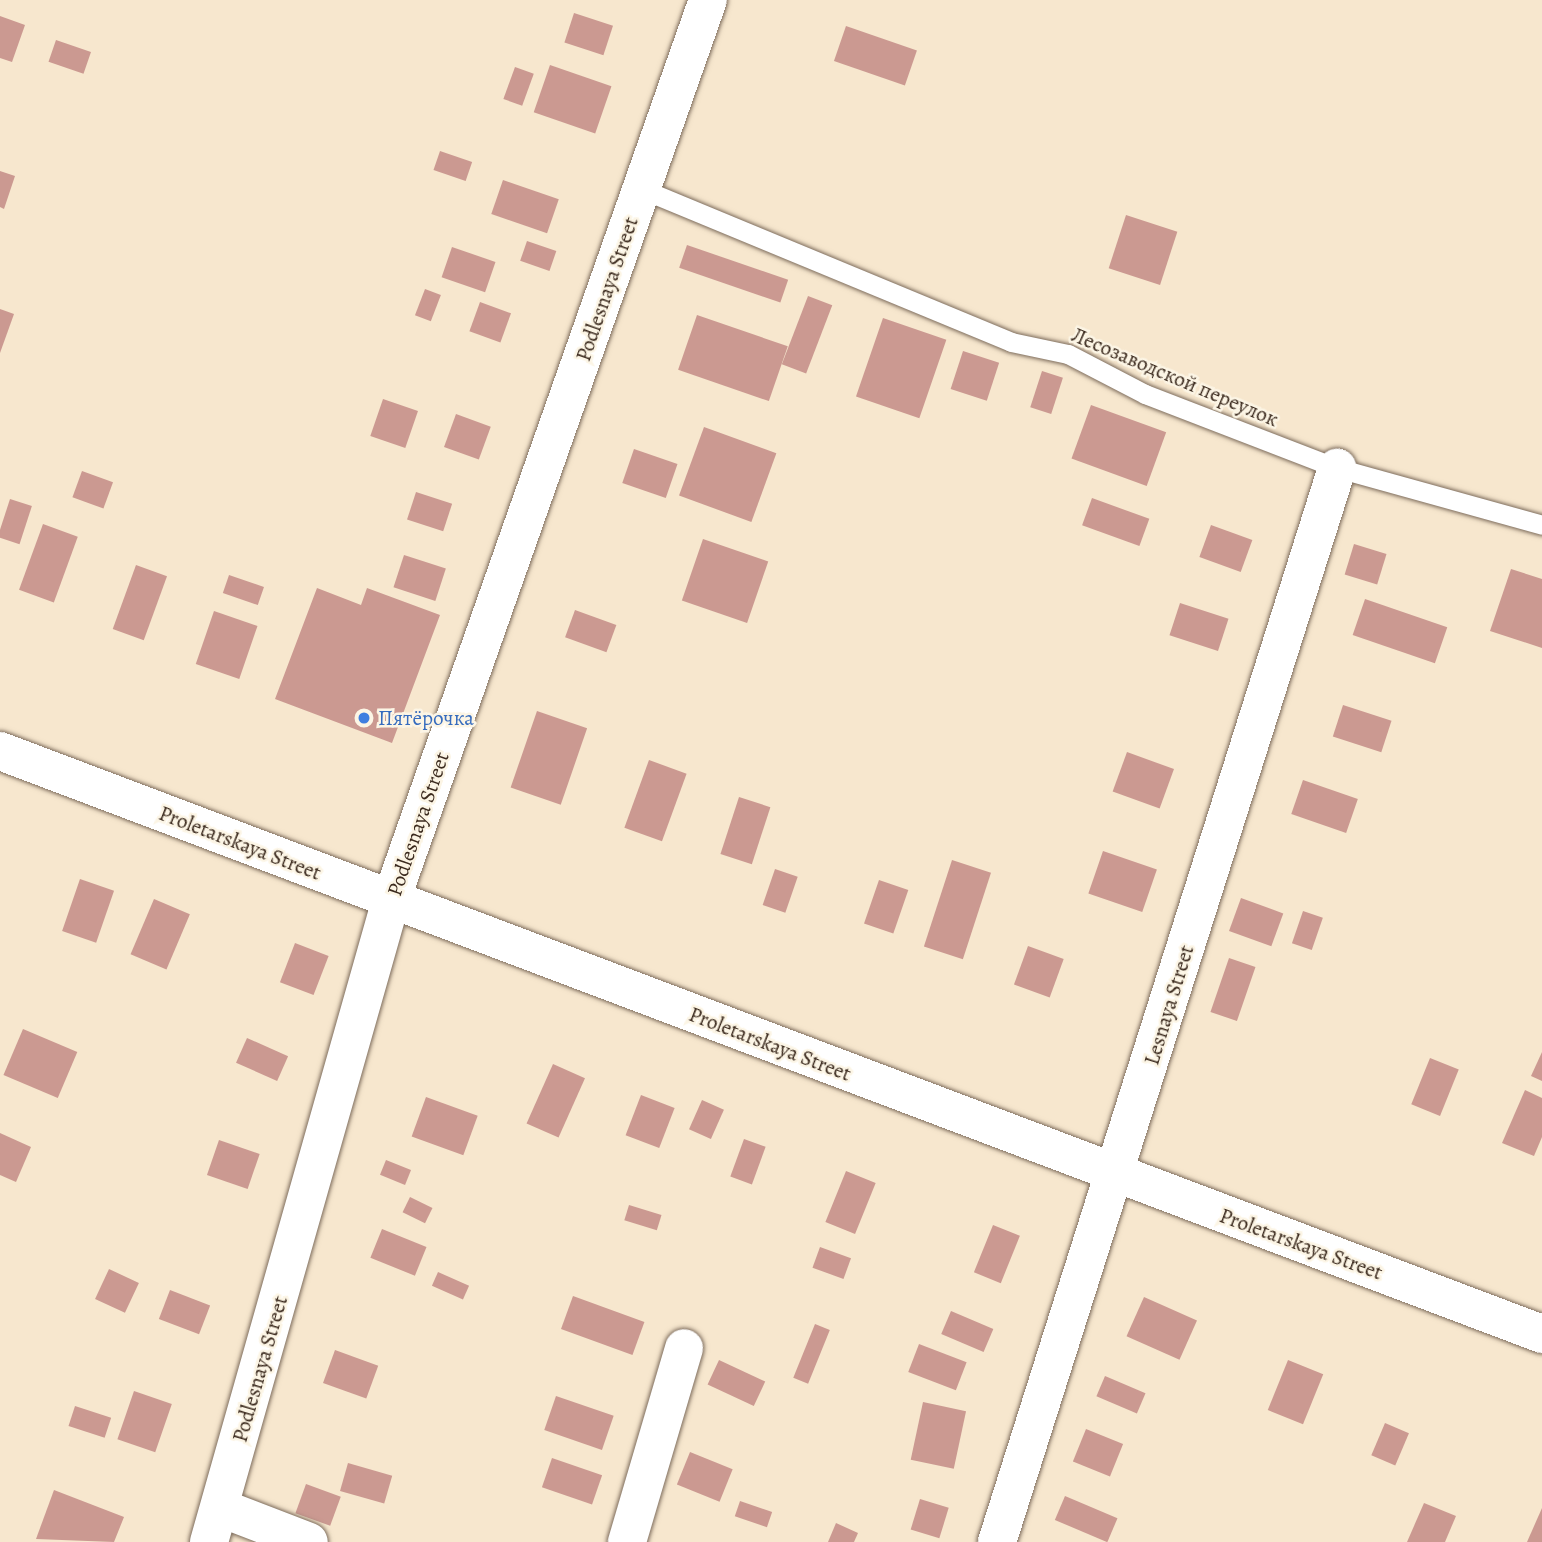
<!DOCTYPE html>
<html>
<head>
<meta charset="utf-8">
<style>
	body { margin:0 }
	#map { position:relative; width:1542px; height:1542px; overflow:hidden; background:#f7e7ce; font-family:Alegreya,serif }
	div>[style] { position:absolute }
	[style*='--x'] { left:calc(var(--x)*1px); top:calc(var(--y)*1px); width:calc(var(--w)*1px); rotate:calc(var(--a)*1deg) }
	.building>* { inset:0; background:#cb9991; transform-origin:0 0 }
	.roads { filter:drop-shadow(0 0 2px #7d6c5c) drop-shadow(0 0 2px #7d6c5c) }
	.service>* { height:19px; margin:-9.5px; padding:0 9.5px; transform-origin:9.5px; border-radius:9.5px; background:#fff }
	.minor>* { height:38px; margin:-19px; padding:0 19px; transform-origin:19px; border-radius:19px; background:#fff }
	.tertiary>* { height:38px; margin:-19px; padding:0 19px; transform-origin:19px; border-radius:19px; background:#fff }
	.dots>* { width:19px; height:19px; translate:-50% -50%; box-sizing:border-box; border:4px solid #fcf5e5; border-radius:50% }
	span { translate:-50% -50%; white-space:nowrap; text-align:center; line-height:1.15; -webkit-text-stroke:5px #fcf5e5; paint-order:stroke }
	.street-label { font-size:21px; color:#3b2a1e }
	.shop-label { font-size:21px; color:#366cbe }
	.left { translate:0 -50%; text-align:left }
</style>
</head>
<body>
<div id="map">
	<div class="building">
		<i style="left:574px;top:13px;width:41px;height:31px;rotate:18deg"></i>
		<i style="clip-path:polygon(0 16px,25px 25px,12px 62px,0 58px)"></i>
		<i style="left:846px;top:26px;width:75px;height:37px;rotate:19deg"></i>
		<i style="left:56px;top:40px;width:37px;height:23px;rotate:19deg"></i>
		<i style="left:550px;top:65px;width:65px;height:50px;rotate:19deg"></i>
		<i style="left:515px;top:67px;width:20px;height:34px;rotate:20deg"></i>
		<i style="left:440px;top:151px;width:34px;height:20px;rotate:19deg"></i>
		<i style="clip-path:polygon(0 171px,15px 176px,4px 209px,0 207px)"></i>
		<i style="left:503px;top:180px;width:59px;height:36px;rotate:19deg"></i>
		<i style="left:1126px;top:215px;width:54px;height:56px;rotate:18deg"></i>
		<i style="left:527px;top:241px;width:31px;height:21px;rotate:19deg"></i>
		<i style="left:687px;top:245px;width:107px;height:24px;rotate:19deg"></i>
		<i style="left:452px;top:247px;width:46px;height:32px;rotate:19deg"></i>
		<i style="left:425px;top:289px;width:17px;height:28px;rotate:21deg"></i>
		<i style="left:808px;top:296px;width:26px;height:73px;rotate:21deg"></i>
		<i style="left:480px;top:302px;width:33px;height:31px;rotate:20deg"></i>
		<i style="clip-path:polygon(0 309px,14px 314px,0 353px)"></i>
		<i style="left:697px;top:315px;width:96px;height:58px;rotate:19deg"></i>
		<i style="left:883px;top:318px;width:67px;height:83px;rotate:19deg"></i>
		<i style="left:963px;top:351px;width:38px;height:40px;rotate:18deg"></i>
		<i style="left:1042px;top:371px;width:22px;height:38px;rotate:18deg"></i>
		<i style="left:383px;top:399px;width:37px;height:39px;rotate:19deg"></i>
		<i style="left:1091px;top:405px;width:80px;height:57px;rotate:20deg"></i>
		<i style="left:456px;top:414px;width:37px;height:35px;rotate:20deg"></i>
		<i style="left:704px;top:427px;width:77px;height:73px;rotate:20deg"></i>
		<i style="left:634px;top:449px;width:46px;height:36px;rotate:19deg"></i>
		<i style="left:82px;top:471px;width:33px;height:28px;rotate:20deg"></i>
		<i style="left:416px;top:492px;width:38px;height:29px;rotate:18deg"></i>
		<i style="left:1092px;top:498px;width:61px;height:29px;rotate:20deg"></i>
		<i style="left:10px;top:499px;width:23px;height:40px;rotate:18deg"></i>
		<i style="left:43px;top:524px;width:37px;height:70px;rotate:20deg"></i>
		<i style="left:1211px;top:525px;width:44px;height:34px;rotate:20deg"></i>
		<i style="left:703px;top:539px;width:69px;height:65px;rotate:19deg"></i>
		<i style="left:1354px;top:544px;width:34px;height:32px;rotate:17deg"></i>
		<i style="left:404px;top:555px;width:44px;height:34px;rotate:18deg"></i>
		<i style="left:136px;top:565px;width:33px;height:68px;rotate:20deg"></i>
		<i style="clip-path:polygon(1511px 569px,1542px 579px,1542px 648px,1490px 631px)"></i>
		<i style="left:229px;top:575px;width:37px;height:19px;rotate:19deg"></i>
		<i style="clip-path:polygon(317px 588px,361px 605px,367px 588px,440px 615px,392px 743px,275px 699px)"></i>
		<i style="left:1365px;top:599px;width:87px;height:38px;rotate:19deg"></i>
		<i style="left:1180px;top:603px;width:51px;height:34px;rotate:18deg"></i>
		<i style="left:575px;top:610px;width:44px;height:29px;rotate:20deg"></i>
		<i style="left:214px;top:611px;width:46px;height:56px;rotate:19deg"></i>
		<i style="left:1343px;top:705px;width:51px;height:33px;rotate:18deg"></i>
		<i style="left:537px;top:711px;width:53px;height:81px;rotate:19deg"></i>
		<i style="left:1127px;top:752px;width:50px;height:42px;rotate:20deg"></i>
		<i style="left:649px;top:760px;width:40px;height:72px;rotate:20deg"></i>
		<i style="left:1303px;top:780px;width:58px;height:36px;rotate:19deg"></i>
		<i style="left:739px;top:797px;width:33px;height:60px;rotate:18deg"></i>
		<i style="left:1103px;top:851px;width:57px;height:45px;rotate:19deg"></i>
		<i style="left:952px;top:860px;width:41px;height:91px;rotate:18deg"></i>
		<i style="left:775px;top:869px;width:24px;height:38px;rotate:19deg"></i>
		<i style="left:80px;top:879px;width:36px;height:55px;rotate:19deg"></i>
		<i style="left:879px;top:880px;width:31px;height:46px;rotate:19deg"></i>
		<i style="left:1241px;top:898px;width:45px;height:35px;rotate:20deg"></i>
		<i style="left:154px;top:899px;width:39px;height:60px;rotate:23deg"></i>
		<i style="left:1303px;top:911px;width:21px;height:34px;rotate:19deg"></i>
		<i style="left:295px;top:943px;width:36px;height:42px;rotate:21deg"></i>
		<i style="left:1028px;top:946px;width:38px;height:41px;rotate:20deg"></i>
		<i style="left:1229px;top:958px;width:28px;height:57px;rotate:19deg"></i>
		<i style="left:23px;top:1029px;width:59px;height:50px;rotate:23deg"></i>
		<i style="left:247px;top:1038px;width:45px;height:27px;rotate:24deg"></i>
		<i style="clip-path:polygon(1542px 1052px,1542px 1081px,1531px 1076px)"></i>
		<i style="left:1430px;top:1058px;width:31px;height:50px;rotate:22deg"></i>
		<i style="left:553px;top:1064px;width:35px;height:65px;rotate:24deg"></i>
		<i style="clip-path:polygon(1525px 1090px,1542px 1098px,1542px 1137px,1534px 1156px,1502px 1143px)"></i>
		<i style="left:641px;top:1095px;width:36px;height:43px;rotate:21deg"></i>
		<i style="left:426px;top:1097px;width:55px;height:42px;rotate:20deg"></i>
		<i style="left:702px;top:1100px;width:24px;height:32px;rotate:24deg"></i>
		<i style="clip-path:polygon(0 1133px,31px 1147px,16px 1182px,0 1175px)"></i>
		<i style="left:744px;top:1139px;width:23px;height:40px;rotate:20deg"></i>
		<i style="left:219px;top:1140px;width:43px;height:37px;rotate:19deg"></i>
		<i style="left:386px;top:1160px;width:27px;height:16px;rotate:22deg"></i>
		<i style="left:846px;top:1171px;width:32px;height:55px;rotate:22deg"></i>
		<i style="left:410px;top:1197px;width:25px;height:17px;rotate:26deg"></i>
		<i style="left:629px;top:1205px;width:34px;height:16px;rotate:17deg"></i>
		<i style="left:993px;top:1225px;width:29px;height:51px;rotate:22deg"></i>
		<i style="left:382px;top:1229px;width:48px;height:31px;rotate:22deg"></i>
		<i style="left:820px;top:1247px;width:33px;height:22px;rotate:20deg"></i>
		<i style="left:109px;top:1269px;width:33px;height:33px;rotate:25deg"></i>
		<i style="left:438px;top:1272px;width:34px;height:15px;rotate:24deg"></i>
		<i style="left:170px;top:1290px;width:43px;height:31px;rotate:21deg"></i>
		<i style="left:573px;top:1296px;width:76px;height:35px;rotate:20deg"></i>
		<i style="left:1144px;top:1297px;width:58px;height:43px;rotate:24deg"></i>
		<i style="left:951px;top:1311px;width:46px;height:25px;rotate:23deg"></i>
		<i style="left:815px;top:1324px;width:16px;height:58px;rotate:22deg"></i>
		<i style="left:919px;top:1344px;width:51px;height:30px;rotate:21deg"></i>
		<i style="left:335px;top:1350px;width:46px;height:35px;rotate:20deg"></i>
		<i style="left:719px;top:1360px;width:51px;height:27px;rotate:25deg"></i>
		<i style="left:1288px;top:1360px;width:38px;height:54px;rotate:22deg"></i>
		<i style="left:1105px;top:1376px;width:44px;height:22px;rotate:23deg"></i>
		<i style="left:134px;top:1391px;width:40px;height:51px;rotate:19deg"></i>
		<i style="left:556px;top:1396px;width:61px;height:36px;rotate:19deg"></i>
		<i style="left:923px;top:1402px;width:44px;height:59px;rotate:12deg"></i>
		<i style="left:75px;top:1406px;width:38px;height:21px;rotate:18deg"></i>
		<i style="left:1385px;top:1423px;width:26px;height:35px;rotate:23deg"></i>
		<i style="left:1086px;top:1429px;width:40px;height:35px;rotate:22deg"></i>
		<i style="left:690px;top:1452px;width:46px;height:35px;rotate:22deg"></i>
		<i style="left:552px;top:1458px;width:53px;height:31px;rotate:19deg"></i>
		<i style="left:348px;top:1463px;width:46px;height:29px;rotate:16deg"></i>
		<i style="left:306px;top:1484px;width:37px;height:31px;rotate:20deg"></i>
		<i style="clip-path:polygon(54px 1490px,124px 1517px,114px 1542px,36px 1539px)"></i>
		<i style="left:1065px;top:1496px;width:57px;height:26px;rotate:23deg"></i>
		<i style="left:920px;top:1499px;width:30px;height:32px;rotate:17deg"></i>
		<i style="left:740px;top:1501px;width:34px;height:16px;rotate:19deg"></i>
		<i style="clip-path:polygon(1424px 1503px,1456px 1516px,1445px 1542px,1407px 1542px)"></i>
		<i style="clip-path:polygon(1542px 1508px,1542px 1542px,1527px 1542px)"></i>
		<i style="clip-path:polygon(836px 1523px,858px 1533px,854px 1542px,828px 1542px)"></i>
	</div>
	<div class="roads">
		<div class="service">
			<i style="--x:642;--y:189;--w:399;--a:22.5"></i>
			<i style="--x:1011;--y:342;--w:58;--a:11.9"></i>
			<i style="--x:1068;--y:354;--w:87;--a:27.5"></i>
			<i style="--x:1145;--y:394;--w:206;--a:21.1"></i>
			<i style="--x:1337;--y:468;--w:213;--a:15.5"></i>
		</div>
		<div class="minor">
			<i style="--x:221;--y:1508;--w:94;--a:21.1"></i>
			<i style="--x:209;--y:1542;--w:667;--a:-74.17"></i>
			<i style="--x:391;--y:900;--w:954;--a:-70.6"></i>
			<i style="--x:627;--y:1542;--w:202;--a:-73.6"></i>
			<i style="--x:997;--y:1542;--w:1127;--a:-72.43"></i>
		</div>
		<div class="tertiary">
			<i style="--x:0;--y:751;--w:1649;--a:20.71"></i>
		</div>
	</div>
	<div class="dots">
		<i style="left:364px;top:718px;background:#3f7fe0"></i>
	</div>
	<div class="street-label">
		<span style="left:607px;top:289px;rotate:-71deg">Podlesnaya Street</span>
		<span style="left:1175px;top:377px;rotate:23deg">Лесозаводской переулок</span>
		<span style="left:418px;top:824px;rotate:-71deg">Podlesnaya Street</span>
		<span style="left:240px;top:843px;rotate:21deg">Proletarskaya Street</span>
		<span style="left:1169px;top:1005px;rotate:-73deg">Lesnaya Street</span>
		<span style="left:770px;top:1044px;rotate:21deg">Proletarskaya Street</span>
		<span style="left:1301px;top:1244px;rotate:20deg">Proletarskaya Street</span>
		<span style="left:260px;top:1369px;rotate:-74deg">Podlesnaya Street</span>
	</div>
	<div class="shop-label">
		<span class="left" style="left:378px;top:718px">Пятёрочка</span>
	</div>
</div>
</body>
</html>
